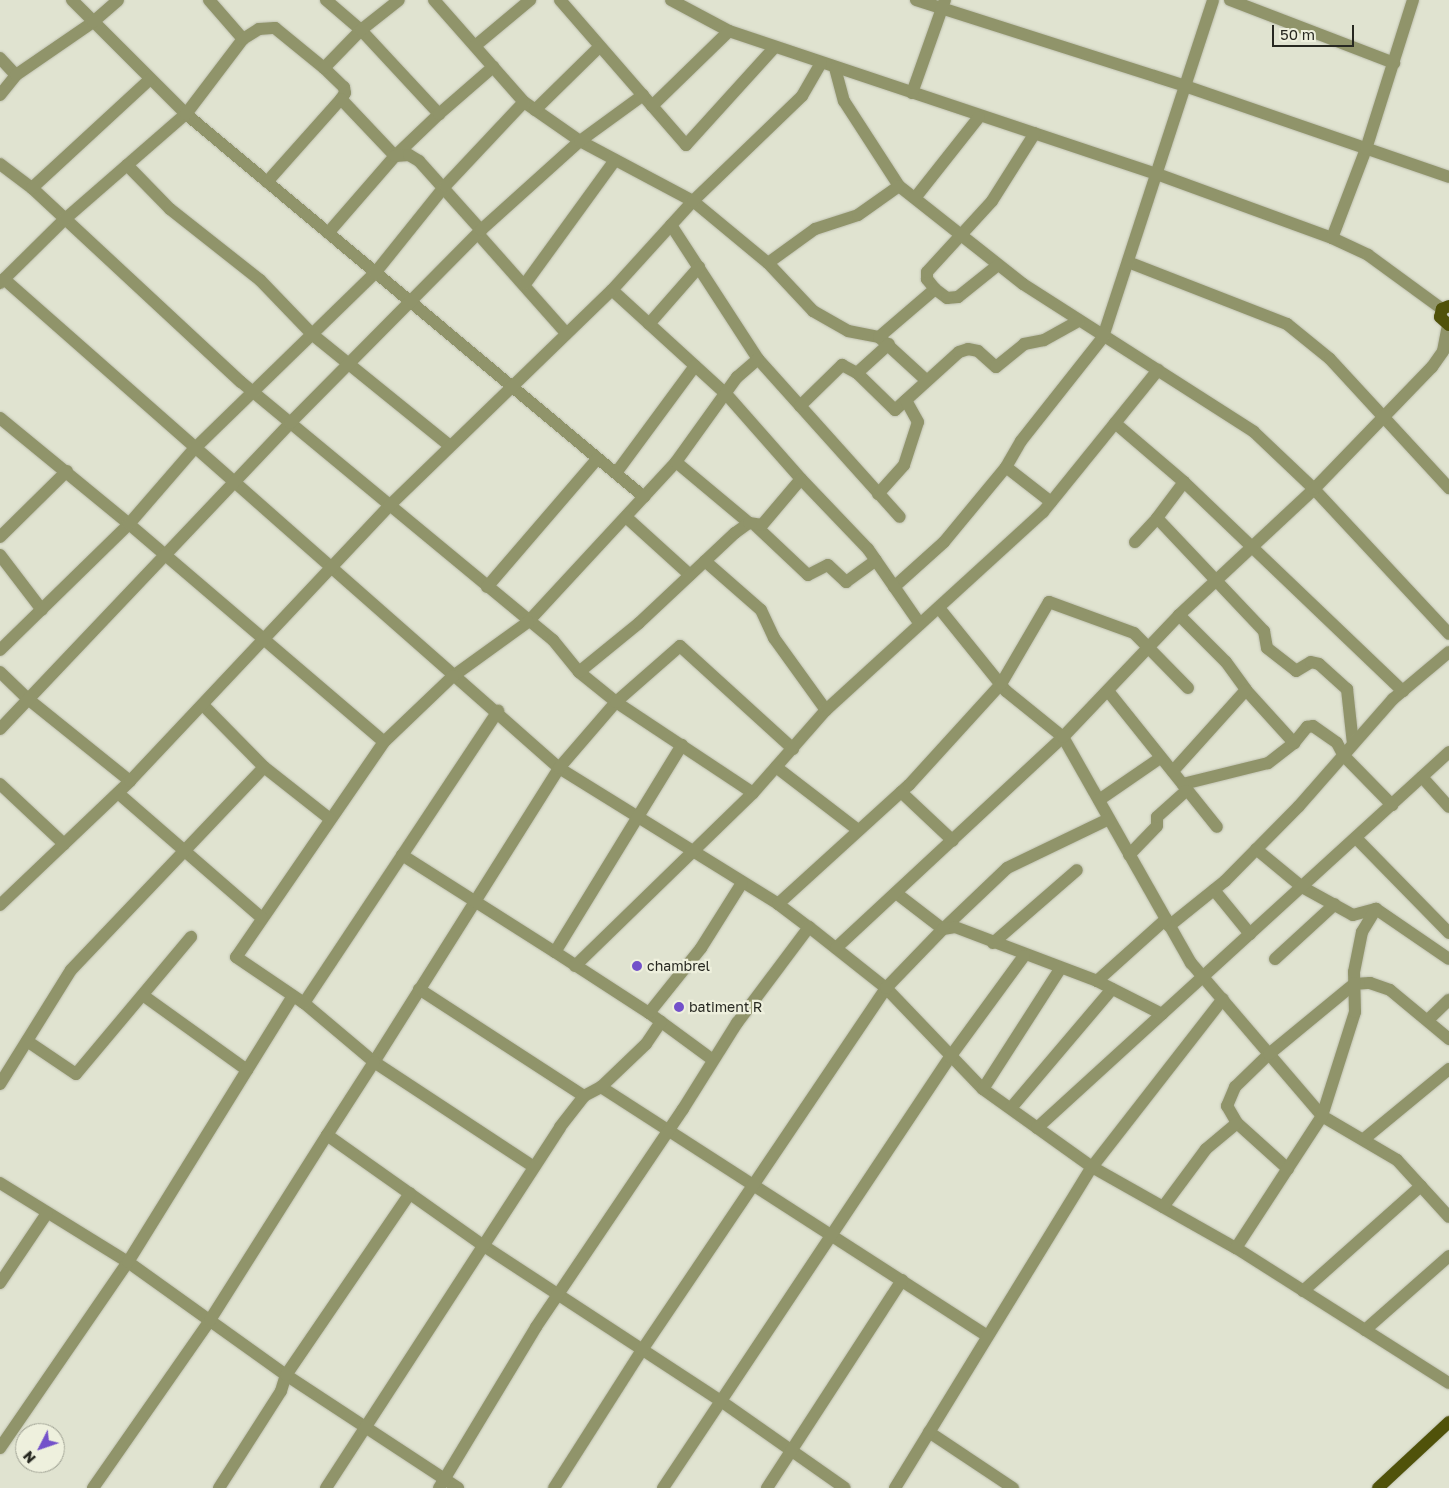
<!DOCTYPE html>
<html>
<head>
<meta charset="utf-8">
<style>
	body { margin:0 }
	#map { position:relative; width:1449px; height:1488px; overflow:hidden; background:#e0e3d0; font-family:"Golos Text",sans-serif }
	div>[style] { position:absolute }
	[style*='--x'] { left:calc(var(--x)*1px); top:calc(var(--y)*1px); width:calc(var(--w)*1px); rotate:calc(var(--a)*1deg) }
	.roads { filter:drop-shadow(0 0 1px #bfc1b0) drop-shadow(0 0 1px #bfc1b0) }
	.minor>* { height:12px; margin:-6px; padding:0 6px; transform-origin:6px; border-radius:6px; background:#90946a }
	.major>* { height:12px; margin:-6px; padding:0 6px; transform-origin:6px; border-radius:6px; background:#50520a }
	.dots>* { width:14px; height:14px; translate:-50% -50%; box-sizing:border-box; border:2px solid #eef0dd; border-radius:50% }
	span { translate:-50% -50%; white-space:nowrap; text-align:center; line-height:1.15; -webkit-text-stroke:4.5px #eef0dd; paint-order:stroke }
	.poi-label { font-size:14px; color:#272821 }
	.left { translate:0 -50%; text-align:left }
	.north { position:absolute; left:15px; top:1423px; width:50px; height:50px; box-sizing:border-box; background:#eef0dd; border:1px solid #9ea092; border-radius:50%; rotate:229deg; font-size:14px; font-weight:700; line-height:20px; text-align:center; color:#272821 }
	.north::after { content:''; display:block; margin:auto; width:18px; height:22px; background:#7351ca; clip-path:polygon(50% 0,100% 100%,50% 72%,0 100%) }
	.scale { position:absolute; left:1272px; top:25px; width:82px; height:22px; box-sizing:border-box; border:2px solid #272821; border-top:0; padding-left:6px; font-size:15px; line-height:18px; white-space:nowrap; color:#272821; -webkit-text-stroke:4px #eef0dd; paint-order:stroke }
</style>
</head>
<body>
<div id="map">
	<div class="roads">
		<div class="minor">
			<i style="--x:72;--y:0;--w:161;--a:45"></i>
			<i style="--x:186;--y:114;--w:597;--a:39.9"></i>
			<i style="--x:209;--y:0;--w:52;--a:48.9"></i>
			<i style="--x:326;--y:0;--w:46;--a:40.6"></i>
			<i style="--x:361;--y:30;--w:115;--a:47.1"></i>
			<i style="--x:439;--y:114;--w:61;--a:136.3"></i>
			<i style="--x:395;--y:156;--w:102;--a:131"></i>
			<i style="--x:434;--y:0;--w:136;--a:48.6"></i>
			<i style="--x:524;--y:102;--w:68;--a:34.9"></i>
			<i style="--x:580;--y:141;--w:128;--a:28"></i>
			<i style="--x:693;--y:201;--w:97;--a:39.6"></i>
			<i style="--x:768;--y:263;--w:66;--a:46.8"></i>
			<i style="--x:813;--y:311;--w:40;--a:29.7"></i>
			<i style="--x:848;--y:331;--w:32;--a:11"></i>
			<i style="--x:879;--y:337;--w:64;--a:42.5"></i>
			<i style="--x:560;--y:0;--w:192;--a:49"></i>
			<i style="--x:686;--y:145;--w:132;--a:-47.8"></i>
			<i style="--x:671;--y:0;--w:66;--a:28.1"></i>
			<i style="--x:729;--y:31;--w:451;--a:18.5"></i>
			<i style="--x:1157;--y:174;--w:186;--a:20.1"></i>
			<i style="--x:1332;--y:238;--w:40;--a:25"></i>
			<i style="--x:1368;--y:255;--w:92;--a:36.1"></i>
			<i style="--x:916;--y:0;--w:282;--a:17.7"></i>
			<i style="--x:1185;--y:86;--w:279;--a:19"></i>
			<i style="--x:1230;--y:0;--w:176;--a:21"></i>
			<i style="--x:475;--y:46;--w:72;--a:-39.9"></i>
			<i style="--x:0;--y:58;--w:23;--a:47"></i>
			<i style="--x:324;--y:68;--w:28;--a:44"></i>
			<i style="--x:344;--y:87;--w:6;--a:81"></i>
			<i style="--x:345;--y:93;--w:7;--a:124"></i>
			<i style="--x:835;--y:68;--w:34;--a:75"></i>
			<i style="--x:844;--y:101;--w:101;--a:57.1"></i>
			<i style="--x:899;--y:186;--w:158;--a:38.3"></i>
			<i style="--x:1023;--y:284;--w:274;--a:32.6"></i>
			<i style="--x:1254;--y:432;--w:83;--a:43.5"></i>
			<i style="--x:1314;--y:489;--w:198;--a:47"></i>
			<i style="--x:912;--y:93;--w:99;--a:-70.5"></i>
			<i style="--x:0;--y:95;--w:26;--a:-51"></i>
			<i style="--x:16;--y:75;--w:93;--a:-34.5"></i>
			<i style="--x:93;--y:22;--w:33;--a:-41"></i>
			<i style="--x:652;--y:106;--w:107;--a:-44.2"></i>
			<i style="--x:535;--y:110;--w:90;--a:-44.5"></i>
			<i style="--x:439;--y:114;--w:72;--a:-41"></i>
			<i style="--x:0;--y:164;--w:40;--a:37"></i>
			<i style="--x:32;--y:188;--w:285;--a:42.9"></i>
			<i style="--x:241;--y:382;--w:405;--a:39.6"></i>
			<i style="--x:553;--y:640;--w:41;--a:50.9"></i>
			<i style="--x:579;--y:672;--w:48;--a:39"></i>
			<i style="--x:616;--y:702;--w:164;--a:33.6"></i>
			<i style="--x:127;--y:165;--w:62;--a:45.7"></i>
			<i style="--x:170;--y:209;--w:115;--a:38.3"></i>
			<i style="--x:260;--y:280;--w:76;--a:46.1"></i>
			<i style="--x:313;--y:335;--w:176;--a:39"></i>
			<i style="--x:267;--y:182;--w:111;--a:-48.3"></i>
			<i style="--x:341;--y:99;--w:79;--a:46.5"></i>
			<i style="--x:395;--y:156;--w:14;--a:-4"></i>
			<i style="--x:409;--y:155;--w:12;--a:31"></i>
			<i style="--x:419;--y:161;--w:93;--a:48.1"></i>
			<i style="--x:32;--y:188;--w:161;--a:-42.7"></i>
			<i style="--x:915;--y:198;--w:103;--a:-51.7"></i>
			<i style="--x:671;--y:225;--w:160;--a:57"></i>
			<i style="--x:758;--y:359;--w:212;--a:48.1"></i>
			<i style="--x:479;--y:235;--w:131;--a:48.4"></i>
			<i style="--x:1332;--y:238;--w:95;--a:-69.1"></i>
			<i style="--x:1366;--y:149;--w:156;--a:-72.5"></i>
			<i style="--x:1128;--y:262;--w:171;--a:21.3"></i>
			<i style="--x:1287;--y:324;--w:55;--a:39.1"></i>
			<i style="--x:1330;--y:359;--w:176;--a:47.3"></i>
			<i style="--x:768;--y:263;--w:58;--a:-35.9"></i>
			<i style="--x:815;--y:229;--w:45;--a:-18"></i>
			<i style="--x:858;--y:215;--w:50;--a:-35.3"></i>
			<i style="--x:4;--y:279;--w:740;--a:41.38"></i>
			<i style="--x:559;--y:768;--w:258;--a:31.8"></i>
			<i style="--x:778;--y:904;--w:39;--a:37"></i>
			<i style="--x:809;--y:927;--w:98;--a:38.4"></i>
			<i style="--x:886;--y:988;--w:140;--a:46.2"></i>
			<i style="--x:983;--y:1089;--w:134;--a:35.6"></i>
			<i style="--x:1092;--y:1167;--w:165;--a:29.4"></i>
			<i style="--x:1236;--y:1248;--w:252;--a:32.4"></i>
			<i style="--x:0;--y:283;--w:91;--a:-44.6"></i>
			<i style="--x:65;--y:219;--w:160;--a:-41"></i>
			<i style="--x:186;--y:114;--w:94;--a:-52.8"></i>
			<i style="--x:243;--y:39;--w:19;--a:-32"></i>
			<i style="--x:259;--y:29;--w:16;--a:-4"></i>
			<i style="--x:275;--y:28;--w:63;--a:39.2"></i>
			<i style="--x:324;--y:68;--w:53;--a:-45.8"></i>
			<i style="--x:361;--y:30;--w:48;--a:-38.3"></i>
			<i style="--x:525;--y:284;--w:153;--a:-54"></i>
			<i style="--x:935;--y:289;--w:13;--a:-129"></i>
			<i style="--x:927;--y:279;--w:7;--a:-90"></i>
			<i style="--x:927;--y:272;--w:96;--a:-47.5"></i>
			<i style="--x:992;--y:201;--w:80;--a:-57.7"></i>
			<i style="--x:612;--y:290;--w:156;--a:42.4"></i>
			<i style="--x:727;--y:395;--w:112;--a:48.6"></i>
			<i style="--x:649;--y:324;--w:76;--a:-48.7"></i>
			<i style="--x:879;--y:337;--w:74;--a:-40.6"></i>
			<i style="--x:935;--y:289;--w:15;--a:37"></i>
			<i style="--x:947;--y:298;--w:11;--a:-5"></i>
			<i style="--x:958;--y:297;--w:51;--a:-38.7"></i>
			<i style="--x:758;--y:359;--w:28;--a:139"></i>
			<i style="--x:737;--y:377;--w:105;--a:125.7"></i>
			<i style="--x:676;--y:462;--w:218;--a:132.8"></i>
			<i style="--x:528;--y:622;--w:92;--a:144.2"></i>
			<i style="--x:453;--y:676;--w:95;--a:136.3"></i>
			<i style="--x:384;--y:742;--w:261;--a:124.5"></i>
			<i style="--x:236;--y:957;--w:82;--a:34.1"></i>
			<i style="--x:304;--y:1003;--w:92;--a:40.1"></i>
			<i style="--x:374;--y:1062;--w:347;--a:-57.8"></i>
			<i style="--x:559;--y:768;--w:87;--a:-49.2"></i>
			<i style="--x:616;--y:702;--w:85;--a:-41.2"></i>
			<i style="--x:680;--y:646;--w:153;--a:42.3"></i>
			<i style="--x:857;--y:373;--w:53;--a:44.2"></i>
			<i style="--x:895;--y:410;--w:86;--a:-42.2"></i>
			<i style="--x:959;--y:352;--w:9;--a:-18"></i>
			<i style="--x:968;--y:349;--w:10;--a:11"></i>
			<i style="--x:978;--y:351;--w:24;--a:42"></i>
			<i style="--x:996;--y:367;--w:36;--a:-39"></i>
			<i style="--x:1024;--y:344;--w:20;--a:-11"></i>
			<i style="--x:1044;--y:340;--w:39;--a:-29"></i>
			<i style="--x:800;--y:406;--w:59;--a:-44.3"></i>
			<i style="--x:842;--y:365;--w:17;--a:28"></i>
			<i style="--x:857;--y:373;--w:43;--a:-42.2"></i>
			<i style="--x:0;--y:418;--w:167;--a:39.4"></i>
			<i style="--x:129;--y:524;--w:335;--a:40.5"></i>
			<i style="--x:1115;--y:423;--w:91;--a:40.5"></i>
			<i style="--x:1184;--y:482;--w:303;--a:43.7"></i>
			<i style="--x:676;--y:462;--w:95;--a:39.9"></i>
			<i style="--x:1006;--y:467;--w:57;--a:37.9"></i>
			<i style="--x:616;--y:473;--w:133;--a:-53.6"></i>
			<i style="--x:1184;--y:482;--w:45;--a:126.9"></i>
			<i style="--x:1157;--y:518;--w:156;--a:46.6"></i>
			<i style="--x:1264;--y:631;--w:17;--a:80"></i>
			<i style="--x:1267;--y:648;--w:37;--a:38"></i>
			<i style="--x:1296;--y:671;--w:17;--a:-31"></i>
			<i style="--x:1311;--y:662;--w:8;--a:14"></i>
			<i style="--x:1319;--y:664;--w:38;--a:42"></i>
			<i style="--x:1347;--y:689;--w:55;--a:83.8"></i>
			<i style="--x:878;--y:494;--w:39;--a:-48"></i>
			<i style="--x:904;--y:465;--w:45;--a:-72"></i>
			<i style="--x:918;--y:422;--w:25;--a:-119"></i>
			<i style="--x:626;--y:517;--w:86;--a:42.2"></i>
			<i style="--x:757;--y:527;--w:70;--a:43.3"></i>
			<i style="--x:808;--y:575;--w:22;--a:-27"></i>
			<i style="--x:828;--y:565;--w:25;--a:43"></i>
			<i style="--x:846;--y:582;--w:37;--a:-36"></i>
			<i style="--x:0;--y:537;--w:94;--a:-44.6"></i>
			<i style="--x:1135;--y:542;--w:33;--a:-47"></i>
			<i style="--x:0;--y:555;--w:69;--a:52.6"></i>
			<i style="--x:705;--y:561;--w:74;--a:41.2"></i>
			<i style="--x:761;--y:610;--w:31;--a:65"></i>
			<i style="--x:774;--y:638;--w:89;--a:54.2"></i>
			<i style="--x:487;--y:587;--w:169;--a:-49.3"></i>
			<i style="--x:894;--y:587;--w:67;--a:-42"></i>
			<i style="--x:944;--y:542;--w:97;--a:-50.4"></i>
			<i style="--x:1006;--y:467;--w:30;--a:-60"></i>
			<i style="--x:1021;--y:441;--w:132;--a:-51.7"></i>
			<i style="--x:1103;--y:337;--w:354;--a:-71.9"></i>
			<i style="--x:939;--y:608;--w:107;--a:51.1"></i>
			<i style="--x:1006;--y:691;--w:73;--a:38.9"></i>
			<i style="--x:1063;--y:737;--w:260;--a:60.5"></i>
			<i style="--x:1191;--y:963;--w:201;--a:49.4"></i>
			<i style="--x:1322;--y:1116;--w:87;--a:30.4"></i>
			<i style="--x:1397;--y:1160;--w:77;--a:47.6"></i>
			<i style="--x:1179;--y:615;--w:66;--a:45"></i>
			<i style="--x:1226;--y:662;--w:34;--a:54"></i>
			<i style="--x:1246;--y:690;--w:72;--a:47.8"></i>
			<i style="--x:1294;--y:743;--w:33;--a:142"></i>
			<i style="--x:1268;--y:763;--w:88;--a:166.1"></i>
			<i style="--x:0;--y:650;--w:180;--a:-44.3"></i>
			<i style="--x:129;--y:524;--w:99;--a:-49.1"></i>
			<i style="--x:194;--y:449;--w:252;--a:-44.2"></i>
			<i style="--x:375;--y:273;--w:112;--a:-51.2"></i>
			<i style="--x:445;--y:186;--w:115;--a:-46.8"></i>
			<i style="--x:0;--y:672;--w:39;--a:44"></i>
			<i style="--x:28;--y:699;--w:131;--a:38.8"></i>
			<i style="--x:579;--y:672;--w:77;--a:-39.2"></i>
			<i style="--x:639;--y:623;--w:132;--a:-43.2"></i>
			<i style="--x:735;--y:533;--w:17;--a:-36"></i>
			<i style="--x:749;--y:523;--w:13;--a:9"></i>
			<i style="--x:762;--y:525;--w:60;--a:-49.7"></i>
			<i style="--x:801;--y:479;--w:97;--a:46.3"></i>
			<i style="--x:868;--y:549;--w:91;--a:55.3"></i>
			<i style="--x:1108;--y:691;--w:174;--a:51.3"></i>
			<i style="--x:203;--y:705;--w:87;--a:45.5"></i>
			<i style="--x:264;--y:767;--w:84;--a:38.2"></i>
			<i style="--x:0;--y:729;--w:422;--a:-46.5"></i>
			<i style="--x:290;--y:423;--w:272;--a:-45.3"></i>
			<i style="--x:481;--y:230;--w:133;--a:-42"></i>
			<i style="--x:580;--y:141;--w:78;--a:-36.1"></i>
			<i style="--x:1294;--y:743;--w:21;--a:-51"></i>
			<i style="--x:1307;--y:727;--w:6;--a:-9"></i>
			<i style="--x:1313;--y:726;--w:29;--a:35"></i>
			<i style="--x:1337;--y:743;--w:15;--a:62"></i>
			<i style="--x:1344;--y:756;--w:69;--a:45.6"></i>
			<i style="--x:776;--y:767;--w:103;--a:37.5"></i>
			<i style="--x:1173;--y:771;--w:109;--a:-48"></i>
			<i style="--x:1422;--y:777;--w:40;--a:48"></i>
			<i style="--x:0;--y:784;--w:88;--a:43.2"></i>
			<i style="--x:901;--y:792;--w:71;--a:43.3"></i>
			<i style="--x:118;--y:793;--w:191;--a:41"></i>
			<i style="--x:1099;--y:800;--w:74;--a:-34.5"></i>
			<i style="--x:1356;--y:838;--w:133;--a:45.6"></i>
			<i style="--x:1256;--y:849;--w:60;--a:39.6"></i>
			<i style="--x:1302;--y:887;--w:58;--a:28.8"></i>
			<i style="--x:1353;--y:915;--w:24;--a:-15"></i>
			<i style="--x:1376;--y:909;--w:88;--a:34.4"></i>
			<i style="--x:402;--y:855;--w:181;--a:32.4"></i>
			<i style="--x:555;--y:952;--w:243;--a:-58.5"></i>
			<i style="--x:1129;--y:855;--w:40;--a:-46"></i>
			<i style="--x:1157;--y:826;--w:9;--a:-90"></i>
			<i style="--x:1157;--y:817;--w:39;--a:-42"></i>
			<i style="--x:1214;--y:890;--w:57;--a:50.7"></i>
			<i style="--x:896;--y:893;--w:59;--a:37.5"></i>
			<i style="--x:943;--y:929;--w:88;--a:-43.6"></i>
			<i style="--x:1007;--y:868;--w:113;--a:-25.7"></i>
			<i style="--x:778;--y:904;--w:177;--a:-42.3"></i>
			<i style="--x:909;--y:785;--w:137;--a:-47.7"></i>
			<i style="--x:1001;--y:684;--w:95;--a:-59.7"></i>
			<i style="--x:1049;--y:602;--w:90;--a:20"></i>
			<i style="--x:1134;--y:633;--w:77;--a:45.5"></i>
			<i style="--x:0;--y:905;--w:180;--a:-43.6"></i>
			<i style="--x:130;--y:781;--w:378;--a:-46.7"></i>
			<i style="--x:389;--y:506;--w:310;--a:-44.1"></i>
			<i style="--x:612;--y:290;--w:120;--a:-47.7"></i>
			<i style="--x:693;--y:201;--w:151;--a:-43.9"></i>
			<i style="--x:802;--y:96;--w:38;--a:-60"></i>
			<i style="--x:1169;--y:926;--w:72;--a:-38.8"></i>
			<i style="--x:1225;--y:881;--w:105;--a:-45.4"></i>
			<i style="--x:1299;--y:806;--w:142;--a:-48.7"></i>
			<i style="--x:1393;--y:699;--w:73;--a:-40"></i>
			<i style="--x:993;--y:943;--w:111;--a:-41"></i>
			<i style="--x:836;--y:948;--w:310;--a:-42.9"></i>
			<i style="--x:1063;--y:737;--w:168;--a:-46.4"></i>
			<i style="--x:1179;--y:615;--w:185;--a:-43"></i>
			<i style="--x:1314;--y:489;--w:170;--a:-46"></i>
			<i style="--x:1432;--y:367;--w:19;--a:-55"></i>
			<i style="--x:1443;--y:351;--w:26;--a:-79"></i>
			<i style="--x:555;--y:952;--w:112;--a:33"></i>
			<i style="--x:649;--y:1013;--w:79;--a:36.3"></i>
			<i style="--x:1275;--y:959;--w:81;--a:-42.5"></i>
			<i style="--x:575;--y:966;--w:248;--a:-44.2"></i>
			<i style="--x:753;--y:793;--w:111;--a:-48.7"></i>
			<i style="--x:826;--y:710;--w:294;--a:-42.4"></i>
			<i style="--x:1043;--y:512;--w:183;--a:-51"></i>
			<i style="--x:1097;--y:981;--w:93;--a:-41.9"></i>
			<i style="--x:419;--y:989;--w:197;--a:33"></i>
			<i style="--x:144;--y:996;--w:127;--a:35.7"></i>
			<i style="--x:304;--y:1003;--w:351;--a:-56.4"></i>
			<i style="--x:649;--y:1013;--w:83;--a:-51.3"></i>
			<i style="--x:701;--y:948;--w:77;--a:-57.8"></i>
			<i style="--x:1428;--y:1020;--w:29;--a:-44"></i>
			<i style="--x:27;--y:1041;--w:59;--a:34"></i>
			<i style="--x:76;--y:1074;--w:179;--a:-50"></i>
			<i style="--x:0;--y:1084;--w:134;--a:-58.1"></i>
			<i style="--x:71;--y:970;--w:280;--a:-46.4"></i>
			<i style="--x:601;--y:1087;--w:459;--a:32.8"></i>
			<i style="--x:983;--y:1089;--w:143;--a:-57.3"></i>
			<i style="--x:1011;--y:1108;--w:156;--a:-49.7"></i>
			<i style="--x:1037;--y:1128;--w:558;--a:-42.38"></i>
			<i style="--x:1364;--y:1139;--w:110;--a:-39.5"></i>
			<i style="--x:534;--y:1167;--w:191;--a:-146.7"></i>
			<i style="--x:374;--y:1062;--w:87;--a:122.8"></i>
			<i style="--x:327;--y:1135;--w:192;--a:35.3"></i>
			<i style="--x:484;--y:1246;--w:283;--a:33.2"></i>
			<i style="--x:721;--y:1401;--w:151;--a:35.1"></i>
			<i style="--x:1288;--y:1169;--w:69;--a:-138"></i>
			<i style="--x:1237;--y:1123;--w:20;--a:-120"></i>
			<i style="--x:1227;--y:1106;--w:21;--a:-67"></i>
			<i style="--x:1235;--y:1087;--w:47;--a:-44.1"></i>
			<i style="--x:1269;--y:1054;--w:110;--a:-39.5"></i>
			<i style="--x:1354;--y:984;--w:16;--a:-4"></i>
			<i style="--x:1370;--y:983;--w:21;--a:19"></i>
			<i style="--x:1390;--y:990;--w:77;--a:39.7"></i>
			<i style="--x:0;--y:1183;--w:150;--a:31.7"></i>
			<i style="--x:128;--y:1262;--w:194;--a:35.6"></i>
			<i style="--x:286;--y:1375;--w:206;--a:33.3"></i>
			<i style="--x:1163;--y:1207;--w:72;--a:-53.4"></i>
			<i style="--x:1206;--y:1149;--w:40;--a:-40"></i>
			<i style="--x:1236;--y:1248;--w:158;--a:-56.9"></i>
			<i style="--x:1322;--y:1116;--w:109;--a:-72.4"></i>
			<i style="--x:1355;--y:1012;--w:40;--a:-91.4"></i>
			<i style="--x:1354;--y:972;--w:41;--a:-78.7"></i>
			<i style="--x:1362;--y:932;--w:27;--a:-59"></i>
			<i style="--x:0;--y:1283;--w:84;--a:-56.1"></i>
			<i style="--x:1303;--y:1291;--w:158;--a:-41.7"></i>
			<i style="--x:1365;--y:1330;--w:112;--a:-41.4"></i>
			<i style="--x:929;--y:1432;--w:101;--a:33.7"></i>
			<i style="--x:0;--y:1448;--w:226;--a:-55.5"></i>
			<i style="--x:128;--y:1262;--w:313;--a:-58.2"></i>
			<i style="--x:93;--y:1488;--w:205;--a:-55.1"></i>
			<i style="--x:210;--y:1320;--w:219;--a:-57.7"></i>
			<i style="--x:219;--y:1488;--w:115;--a:-57.4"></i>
			<i style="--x:281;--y:1391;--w:17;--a:-73"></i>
			<i style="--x:286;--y:1375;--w:220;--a:-55.7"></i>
			<i style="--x:326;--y:1488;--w:430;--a:-57"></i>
			<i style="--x:560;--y:1127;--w:39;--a:-52"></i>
			<i style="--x:584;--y:1096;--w:19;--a:-28"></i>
			<i style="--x:601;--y:1087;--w:62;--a:-43.7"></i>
			<i style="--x:646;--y:1044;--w:27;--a:-56"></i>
			<i style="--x:439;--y:1488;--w:188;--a:-58.9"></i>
			<i style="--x:536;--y:1327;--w:263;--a:-56"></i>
			<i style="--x:683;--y:1109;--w:102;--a:-57.9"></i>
			<i style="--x:737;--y:1023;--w:120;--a:-53.1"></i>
			<i style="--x:554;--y:1488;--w:164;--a:-57.5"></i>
			<i style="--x:642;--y:1350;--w:437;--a:-56"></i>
			<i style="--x:886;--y:988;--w:82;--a:-46"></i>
			<i style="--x:943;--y:929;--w:12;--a:-9"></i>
			<i style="--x:955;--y:927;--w:152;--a:20.8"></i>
			<i style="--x:1097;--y:981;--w:73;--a:26.9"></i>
			<i style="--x:663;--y:1488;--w:518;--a:-56.34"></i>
			<i style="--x:950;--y:1057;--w:125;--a:-53.8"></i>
			<i style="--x:767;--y:1488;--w:248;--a:-57"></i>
			<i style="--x:895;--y:1488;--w:377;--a:-58.5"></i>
			<i style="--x:1092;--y:1167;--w:213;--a:-52.1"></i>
		</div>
		<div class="major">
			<i style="--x:1449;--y:306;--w:8;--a:157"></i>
			<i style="--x:1442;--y:309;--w:8;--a:104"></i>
			<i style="--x:1440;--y:317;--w:12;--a:42"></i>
			<i style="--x:1378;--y:1488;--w:97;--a:-42.9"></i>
		</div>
	</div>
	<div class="dots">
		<i style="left:637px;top:966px;background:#7351ca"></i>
		<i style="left:679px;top:1007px;background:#7351ca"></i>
	</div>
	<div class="poi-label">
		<span class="left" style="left:647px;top:966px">chambrel</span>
		<span class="left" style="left:689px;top:1007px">batiment R</span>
	</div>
	<div class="north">N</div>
	<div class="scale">50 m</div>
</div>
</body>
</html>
